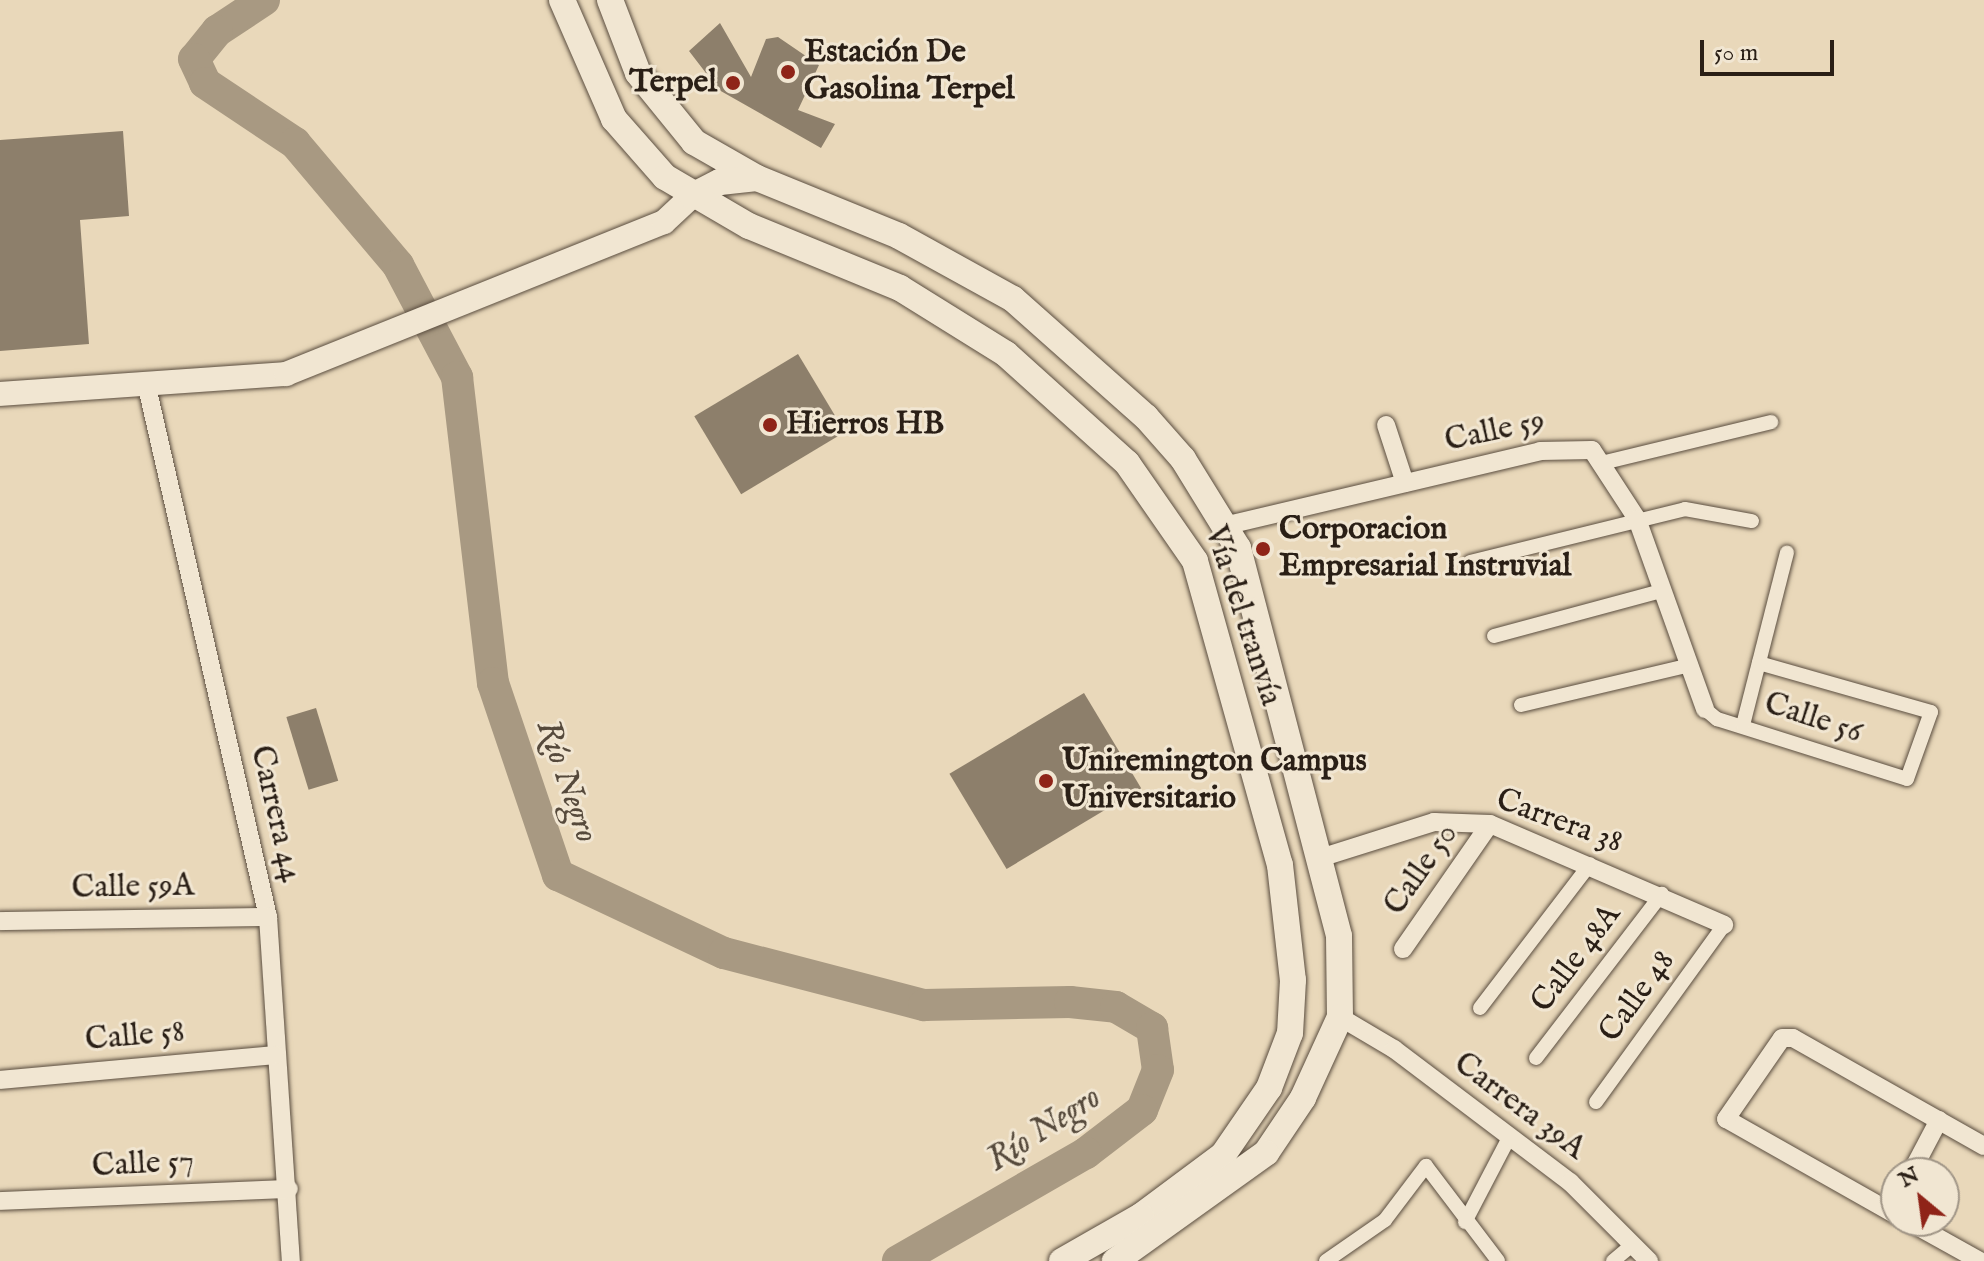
<!DOCTYPE html>
<html>
<head>
<meta charset="utf-8">
<style>
	body { margin:0 }
	#map { position:relative; width:1984px; height:1261px; overflow:hidden; background:#e9d8ba; font-family:"IM FELL English",serif }
	div>[style] { position:absolute }
	[style*='--x'] { left:calc(var(--x)*1px); top:calc(var(--y)*1px); width:calc(var(--w)*1px); rotate:calc(var(--a)*1deg) }
	.river>* { height:32px; margin:-16px; padding:0 16px; transform-origin:16px; border-radius:16px; background:#a89982 }
	.building>* { inset:0; background:#8d7f6b; transform-origin:0 0 }
	.roads { filter:drop-shadow(0 0 2px #5a4d3f) drop-shadow(0 0 2px #5a4d3f) }
	.pedestrian>* { height:14px; margin:-7px; padding:0 7px; transform-origin:7px; border-radius:7px; background:#f1e6d2 }
	.minor>* { height:18px; margin:-9px; padding:0 9px; transform-origin:9px; border-radius:9px; background:#f1e6d2 }
	.tertiary>* { height:24px; margin:-12px; padding:0 12px; transform-origin:12px; border-radius:12px; background:#f1e6d2 }
	.secondary>* { height:26px; margin:-13px; padding:0 13px; transform-origin:13px; border-radius:13px; background:#f1e6d2 }
	.dots>* { width:22px; height:22px; translate:-50% -50%; box-sizing:border-box; border:4px solid #f1e6d2; border-radius:50% }
	span { translate:-50% -50%; white-space:nowrap; text-align:center; line-height:1.15; -webkit-text-stroke:6px #f1e6d2; paint-order:stroke }
	.poi-label { font-size:32px; color:#2a1f16; font-weight:700 }
	.left { translate:0 -50%; text-align:left }
	.right { translate:-100% -50%; text-align:right }
	.street-label { font-size:32px; color:#2a1f16 }
	.water-label { font-size:34px; color:#564a3c; font-style:italic }
	.north { position:absolute; left:1880px; top:1157px; width:80px; height:80px; box-sizing:border-box; background:#f1e6d2; border:2px solid #a19687; border-radius:50%; rotate:331deg; font-size:22px; font-weight:700; line-height:32px; text-align:center; color:#2a1f16 }
	.north::after { content:''; display:block; margin:auto; width:28px; height:36px; background:#8f2418; clip-path:polygon(50% 0,100% 100%,50% 72%,0 100%) }
	.scale { position:absolute; left:1700px; top:40px; width:134px; height:36px; box-sizing:border-box; border:4px solid #2a1f16; border-top:0; padding-left:10px; font-size:24px; line-height:28px; white-space:nowrap; color:#2a1f16; -webkit-text-stroke:6px #f1e6d2; paint-order:stroke }
</style>
</head>
<body>
<div id="map">
	<div class="river">
		<i style="--x:264;--y:0;--w:56;--a:146.6"></i>
		<i style="--x:217;--y:31;--w:36;--a:129"></i>
		<i style="--x:194;--y:59;--w:26;--a:65"></i>
		<i style="--x:205;--y:83;--w:108;--a:33.7"></i>
		<i style="--x:295;--y:143;--w:160;--a:49.8"></i>
		<i style="--x:398;--y:265;--w:127;--a:62.2"></i>
		<i style="--x:457;--y:377;--w:308;--a:83.3"></i>
		<i style="--x:493;--y:683;--w:203;--a:71.3"></i>
		<i style="--x:558;--y:875;--w:183;--a:25.2"></i>
		<i style="--x:724;--y:953;--w:207;--a:14.6"></i>
		<i style="--x:924;--y:1005;--w:146;--a:-1.2"></i>
		<i style="--x:1070;--y:1002;--w:46;--a:6.2"></i>
		<i style="--x:1116;--y:1007;--w:42;--a:30.3"></i>
		<i style="--x:1152;--y:1028;--w:42;--a:81.9"></i>
		<i style="--x:1158;--y:1070;--w:43;--a:111.8"></i>
		<i style="--x:1142;--y:1110;--w:71;--a:142.5"></i>
		<i style="--x:1086;--y:1153;--w:217;--a:150.1"></i>
	</div>
	<div class="building">
		<i style="clip-path:polygon(720px 23px,751px 77px,766px 39px,778px 37px,819px 65px,798px 110px,835px 124px,821px 148px,719px 90px,689px 51px)"></i>
		<i style="clip-path:polygon(123px 131px,129px 216px,80px 220px,89px 344px,0 351px,0 140px)"></i>
		<i style="left:798px;top:354px;width:91px;height:121px;rotate:59deg"></i>
		<i style="left:1084px;top:693px;width:111px;height:157px;rotate:59deg"></i>
		<i style="left:316px;top:708px;width:76px;height:31px;rotate:73deg"></i>
	</div>
	<div class="roads">
		<div class="pedestrian">
			<i style="--x:1606;--y:462;--w:170;--a:-13.6"></i>
			<i style="--x:1470;--y:562;--w:221;--a:-13.8"></i>
			<i style="--x:1685;--y:509;--w:68;--a:10.2"></i>
			<i style="--x:1494;--y:636;--w:176;--a:-15.1"></i>
			<i style="--x:1521;--y:705;--w:174;--a:-13.3"></i>
			<i style="--x:1705;--y:709;--w:16;--a:40"></i>
			<i style="--x:1717;--y:719;--w:199;--a:17.5"></i>
			<i style="--x:1907;--y:779;--w:71;--a:-70.3"></i>
			<i style="--x:1931;--y:712;--w:179;--a:-164.1"></i>
			<i style="--x:1743;--y:725;--w:178;--a:-75.7"></i>
			<i style="--x:1480;--y:1008;--w:181;--a:-52.6"></i>
			<i style="--x:1536;--y:1058;--w:207;--a:-52.5"></i>
			<i style="--x:1596;--y:1102;--w:218;--a:-54.1"></i>
			<i style="--x:1465;--y:1222;--w:95;--a:-62.4"></i>
			<i style="--x:1326;--y:1261;--w:72;--a:-34.8"></i>
			<i style="--x:1385;--y:1220;--w:68;--a:-52.8"></i>
			<i style="--x:1426;--y:1166;--w:119;--a:52.8"></i>
			<i style="--x:1613;--y:1261;--w:26;--a:-40"></i>
		</div>
		<div class="minor">
			<i style="--x:147;--y:387;--w:544;--a:77.14"></i>
			<i style="--x:268;--y:917;--w:345;--a:86.2"></i>
			<i style="--x:1386;--y:425;--w:61;--a:71.9"></i>
			<i style="--x:1228;--y:525;--w:321;--a:-13.3"></i>
			<i style="--x:1540;--y:451;--w:52;--a:-1.1"></i>
			<i style="--x:1592;--y:450;--w:82;--a:56.9"></i>
			<i style="--x:1637;--y:519;--w:202;--a:70.3"></i>
			<i style="--x:1320;--y:858;--w:120;--a:-17.5"></i>
			<i style="--x:1434;--y:822;--w:56;--a:2"></i>
			<i style="--x:1490;--y:824;--w:255;--a:23.3"></i>
			<i style="--x:0;--y:921;--w:268;--a:-0.9"></i>
			<i style="--x:1403;--y:949;--w:152;--a:-55.2"></i>
			<i style="--x:1340;--y:1017;--w:63;--a:30.7"></i>
			<i style="--x:1394;--y:1049;--w:221;--a:37.1"></i>
			<i style="--x:1570;--y:1182;--w:112;--a:45"></i>
			<i style="--x:0;--y:1080;--w:276;--a:-5.2"></i>
			<i style="--x:1911;--y:1173;--w:60;--a:-62.2"></i>
			<i style="--x:0;--y:1201;--w:289;--a:-2.4"></i>
			<i style="--x:1896;--y:1215;--w:195;--a:-150.5"></i>
			<i style="--x:1726;--y:1119;--w:98;--a:-55.3"></i>
			<i style="--x:1782;--y:1038;--w:11;--a:0"></i>
			<i style="--x:1793;--y:1038;--w:219;--a:29.5"></i>
			<i style="--x:1908;--y:1221;--w:82;--a:29.1"></i>
		</div>
		<div class="tertiary">
			<i style="--x:0;--y:394;--w:287;--a:-4"></i>
			<i style="--x:286;--y:374;--w:407;--a:-21.9"></i>
			<i style="--x:664;--y:222;--w:38;--a:-43"></i>
		</div>
		<div class="secondary">
			<i style="--x:562;--y:0;--w:130;--a:66.4"></i>
			<i style="--x:614;--y:119;--w:77;--a:48.7"></i>
			<i style="--x:665;--y:177;--w:97;--a:30.3"></i>
			<i style="--x:749;--y:226;--w:163;--a:22.3"></i>
			<i style="--x:900;--y:288;--w:125;--a:31.9"></i>
			<i style="--x:1006;--y:354;--w:163;--a:42"></i>
			<i style="--x:1127;--y:463;--w:119;--a:55.2"></i>
			<i style="--x:1195;--y:561;--w:316;--a:74.4"></i>
			<i style="--x:1280;--y:865;--w:116;--a:83.6"></i>
			<i style="--x:1293;--y:980;--w:53;--a:93.2"></i>
			<i style="--x:1290;--y:1033;--w:59;--a:110.9"></i>
			<i style="--x:1269;--y:1088;--w:81;--a:124.5"></i>
			<i style="--x:1223;--y:1155;--w:102;--a:143.4"></i>
			<i style="--x:1141;--y:1216;--w:91;--a:150.3"></i>
			<i style="--x:610;--y:0;--w:78;--a:69"></i>
			<i style="--x:638;--y:73;--w:89;--a:50.9"></i>
			<i style="--x:694;--y:142;--w:73;--a:29.7"></i>
			<i style="--x:757;--y:178;--w:153;--a:22.2"></i>
			<i style="--x:899;--y:236;--w:130;--a:28.9"></i>
			<i style="--x:1013;--y:299;--w:178;--a:41.6"></i>
			<i style="--x:1146;--y:417;--w:56;--a:48.6"></i>
			<i style="--x:1183;--y:459;--w:105;--a:58.3"></i>
			<i style="--x:1238;--y:548;--w:401;--a:75.4"></i>
			<i style="--x:1339;--y:936;--w:81;--a:89.3"></i>
			<i style="--x:1340;--y:1017;--w:89;--a:114.6"></i>
			<i style="--x:1303;--y:1098;--w:66;--a:123.9"></i>
			<i style="--x:1266;--y:1153;--w:186;--a:144.4"></i>
			<i style="--x:692;--y:196;--w:31;--a:-27"></i>
			<i style="--x:720;--y:182;--w:37;--a:-6"></i>
		</div>
	</div>
	<div class="dots">
		<i style="left:788px;top:72px;background:#8f2418"></i>
		<i style="left:733px;top:83px;background:#8f2418"></i>
		<i style="left:770px;top:425px;background:#8f2418"></i>
		<i style="left:1263px;top:549px;background:#8f2418"></i>
		<i style="left:1046px;top:781px;background:#8f2418"></i>
	</div>
	<div class="poi-label">
		<span class="left" style="left:804px;top:72px">Estación De<br>Gasolina Terpel</span>
		<span class="right" style="left:717px;top:83px">Terpel</span>
		<span class="left" style="left:786px;top:425px">Hierros HB</span>
		<span class="left" style="left:1279px;top:549px">Corporacion<br>Empresarial Instruvial</span>
		<span class="left" style="left:1062px;top:781px">Uniremington Campus<br>Universitario</span>
	</div>
	<div class="street-label">
		<span style="left:1495px;top:432px;rotate:-12deg">Calle 59</span>
		<span style="left:1242px;top:616px;rotate:72deg">Vía del tranvía</span>
		<span style="left:1813px;top:719px;rotate:18deg">Calle 56</span>
		<span style="left:275px;top:814px;rotate:77deg">Carrera 44</span>
		<span style="left:1559px;top:822px;rotate:20deg">Carrera 38</span>
		<span style="left:1422px;top:870px;rotate:-55deg">Calle 50</span>
		<span style="left:133px;top:888px;rotate:-1deg">Calle 59A</span>
		<span style="left:1577px;top:959px;rotate:-53deg">Calle 48A</span>
		<span style="left:1638px;top:997px;rotate:-54deg">Calle 48</span>
		<span style="left:135px;top:1037px;rotate:-5deg">Calle 58</span>
		<span style="left:1519px;top:1107px;rotate:37deg">Carrera 39A</span>
		<span style="left:143px;top:1165px;rotate:-3deg">Calle 57</span>
	</div>
	<div class="water-label">
		<span style="left:567px;top:781px;rotate:71deg">Río Negro</span>
		<span style="left:1044px;top:1129px;rotate:-33deg">Río Negro</span>
	</div>
	<div class="north">N</div>
	<div class="scale">50 m</div>
</div>
</body>
</html>
